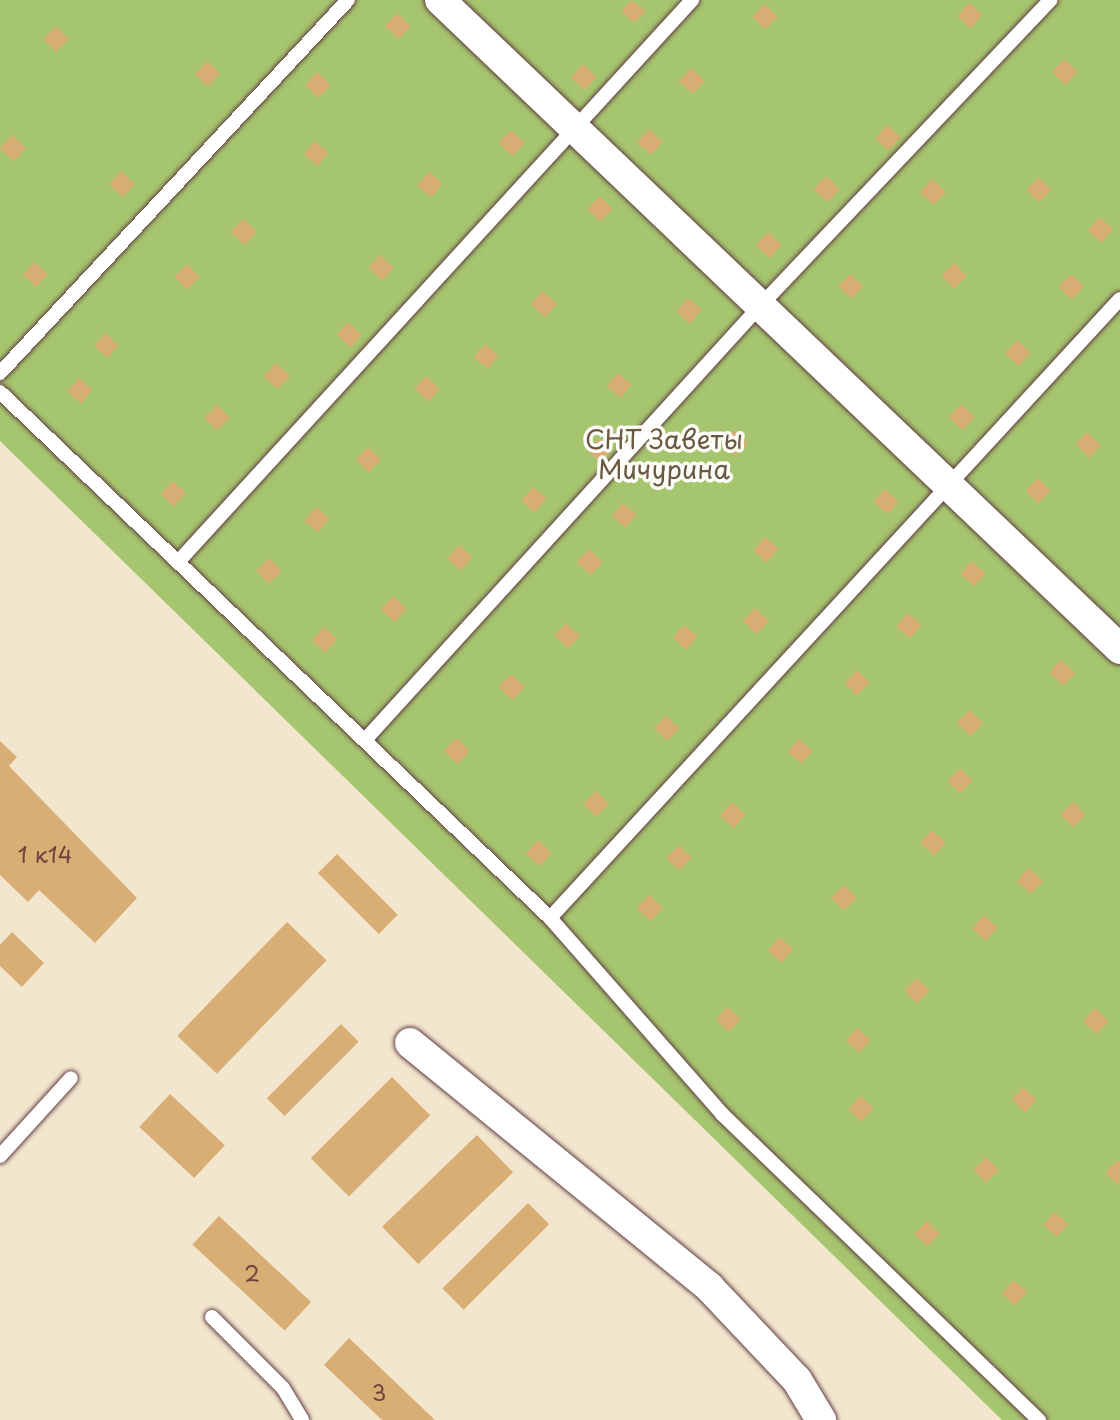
<!DOCTYPE html>
<html>
<head>
<meta charset="utf-8">
<style>
	body { margin:0 }
	#map { position:relative; width:1120px; height:1420px; overflow:hidden; background:#f2e7ce; font-family:"Playpen Sans",sans-serif }
	div>[style] { position:absolute }
	[style*='--x'] { left:calc(var(--x)*1px); top:calc(var(--y)*1px); width:calc(var(--w)*1px); rotate:calc(var(--a)*1deg) }
	.green>* { inset:0; background:#a5c56e }
	.building>* { inset:0; background:#d9ae75; transform-origin:0 0 }
	.roads { filter:drop-shadow(0 0 2px #633d43) drop-shadow(0 0 2px #633d43) }
	.service>* { height:14px; margin:-7px; padding:0 7px; transform-origin:7px; border-radius:7px; background:#fff }
	.minor>* { height:30px; margin:-15px; padding:0 15px; transform-origin:15px; border-radius:15px; background:#fff }
	span { translate:-50% -50%; white-space:nowrap; text-align:center; line-height:1.15; -webkit-text-stroke:7px #fdfcf7; paint-order:stroke }
	.number-label { font-size:22px; color:#6e433e }
	.number-label span { -webkit-text-stroke-width:0 }
	.park-label { font-size:26px; color:#6a5942 }
</style>
</head>
<body>
<div id="map">
	<div class="green">
		<i style="clip-path:polygon(0 0,1120px 0,1120px 1420px,1002px 1420px,0 441px)"></i>
	</div>
	<div class="building">
		<i style="clip-path:polygon(631px 0,646px 11px,634px 23px,621px 11px)"></i>
		<i style="left:969px;top:3px;width:18px;height:18px;rotate:41deg"></i>
		<i style="left:765px;top:4px;width:18px;height:18px;rotate:45deg"></i>
		<i style="left:397px;top:13px;width:19px;height:18px;rotate:43deg"></i>
		<i style="left:56px;top:26px;width:18px;height:18px;rotate:45deg"></i>
		<i style="left:1064px;top:59px;width:19px;height:18px;rotate:43deg"></i>
		<i style="left:207px;top:61px;width:18px;height:18px;rotate:43deg"></i>
		<i style="left:583px;top:64px;width:19px;height:18px;rotate:43deg"></i>
		<i style="left:691px;top:68px;width:19px;height:18px;rotate:43deg"></i>
		<i style="left:317px;top:72px;width:19px;height:18px;rotate:43deg"></i>
		<i style="left:887px;top:125px;width:18px;height:18px;rotate:41deg"></i>
		<i style="left:649px;top:129px;width:19px;height:18px;rotate:43deg"></i>
		<i style="left:511px;top:130px;width:19px;height:18px;rotate:43deg"></i>
		<i style="left:12px;top:135px;width:19px;height:18px;rotate:43deg"></i>
		<i style="left:315px;top:141px;width:18px;height:17px;rotate:41deg"></i>
		<i style="left:121px;top:171px;width:19px;height:18px;rotate:43deg"></i>
		<i style="left:429px;top:172px;width:18px;height:18px;rotate:41deg"></i>
		<i style="left:826px;top:176px;width:19px;height:18px;rotate:43deg"></i>
		<i style="left:1039px;top:177px;width:18px;height:18px;rotate:45deg"></i>
		<i style="left:932px;top:179px;width:19px;height:18px;rotate:43deg"></i>
		<i style="left:600px;top:196px;width:18px;height:18px;rotate:45deg"></i>
		<i style="left:1100px;top:217px;width:18px;height:18px;rotate:43deg"></i>
		<i style="left:243px;top:219px;width:19px;height:18px;rotate:43deg"></i>
		<i style="left:768px;top:232px;width:19px;height:18px;rotate:43deg"></i>
		<i style="left:380px;top:255px;width:19px;height:17px;rotate:43deg"></i>
		<i style="left:34px;top:262px;width:18px;height:17px;rotate:41deg"></i>
		<i style="left:954px;top:263px;width:18px;height:18px;rotate:45deg"></i>
		<i style="left:187px;top:264px;width:18px;height:18px;rotate:45deg"></i>
		<i style="left:850px;top:274px;width:18px;height:17px;rotate:43deg"></i>
		<i style="left:1071px;top:274px;width:18px;height:18px;rotate:43deg"></i>
		<i style="left:543px;top:291px;width:19px;height:18px;rotate:43deg"></i>
		<i style="left:688px;top:298px;width:18px;height:18px;rotate:41deg"></i>
		<i style="left:348px;top:322px;width:19px;height:17px;rotate:43deg"></i>
		<i style="left:105px;top:333px;width:18px;height:17px;rotate:41deg"></i>
		<i style="left:1017px;top:340px;width:19px;height:18px;rotate:43deg"></i>
		<i style="left:485px;top:344px;width:18px;height:17px;rotate:41deg"></i>
		<i style="left:276px;top:363px;width:19px;height:18px;rotate:43deg"></i>
		<i style="left:618px;top:373px;width:18px;height:17px;rotate:41deg"></i>
		<i style="left:426px;top:376px;width:19px;height:17px;rotate:43deg"></i>
		<i style="left:79px;top:378px;width:18px;height:18px;rotate:41deg"></i>
		<i style="left:961px;top:404px;width:19px;height:18px;rotate:43deg"></i>
		<i style="left:217px;top:405px;width:18px;height:18px;rotate:45deg"></i>
		<i style="left:734px;top:430px;width:19px;height:18px;rotate:43deg"></i>
		<i style="left:1087px;top:432px;width:19px;height:17px;rotate:43deg"></i>
		<i style="left:599px;top:438px;width:18px;height:17px;rotate:43deg"></i>
		<i style="left:368px;top:447px;width:18px;height:18px;rotate:43deg"></i>
		<i style="left:1038px;top:478px;width:18px;height:18px;rotate:45deg"></i>
		<i style="left:173px;top:481px;width:18px;height:18px;rotate:43deg"></i>
		<i style="left:533px;top:487px;width:18px;height:18px;rotate:41deg"></i>
		<i style="left:885px;top:489px;width:19px;height:17px;rotate:43deg"></i>
		<i style="left:623px;top:503px;width:18px;height:17px;rotate:41deg"></i>
		<i style="left:316px;top:507px;width:18px;height:18px;rotate:41deg"></i>
		<i style="left:765px;top:537px;width:18px;height:18px;rotate:41deg"></i>
		<i style="left:459px;top:545px;width:18px;height:18px;rotate:41deg"></i>
		<i style="left:589px;top:549px;width:19px;height:18px;rotate:43deg"></i>
		<i style="left:269px;top:558px;width:18px;height:18px;rotate:45deg"></i>
		<i style="left:972px;top:561px;width:19px;height:17px;rotate:43deg"></i>
		<i style="left:393px;top:596px;width:19px;height:18px;rotate:43deg"></i>
		<i style="left:755px;top:608px;width:19px;height:18px;rotate:43deg"></i>
		<i style="left:908px;top:613px;width:18px;height:18px;rotate:41deg"></i>
		<i style="left:566px;top:623px;width:19px;height:17px;rotate:43deg"></i>
		<i style="left:684px;top:625px;width:18px;height:17px;rotate:41deg"></i>
		<i style="left:324px;top:627px;width:18px;height:18px;rotate:43deg"></i>
		<i style="left:1061px;top:660px;width:19px;height:17px;rotate:43deg"></i>
		<i style="left:857px;top:670px;width:18px;height:18px;rotate:45deg"></i>
		<i style="left:511px;top:674px;width:19px;height:18px;rotate:43deg"></i>
		<i style="left:969px;top:710px;width:19px;height:18px;rotate:43deg"></i>
		<i style="left:666px;top:716px;width:18px;height:17px;rotate:43deg"></i>
		<i style="left:456px;top:738px;width:19px;height:18px;rotate:43deg"></i>
		<i style="left:799px;top:739px;width:18px;height:17px;rotate:41deg"></i>
		<i style="clip-path:polygon(0 741px,17px 757px,9px 766px,137px 898px,95px 943px,39px 890px,28px 902px,0 875px)"></i>
		<i style="left:960px;top:768px;width:18px;height:18px;rotate:45deg"></i>
		<i style="left:596px;top:791px;width:18px;height:18px;rotate:45deg"></i>
		<i style="left:732px;top:802px;width:19px;height:18px;rotate:43deg"></i>
		<i style="left:1073px;top:802px;width:18px;height:18px;rotate:45deg"></i>
		<i style="left:932px;top:830px;width:19px;height:17px;rotate:43deg"></i>
		<i style="left:538px;top:840px;width:19px;height:18px;rotate:43deg"></i>
		<i style="left:678px;top:845px;width:18px;height:18px;rotate:41deg"></i>
		<i style="left:337px;top:854px;width:86px;height:27px;rotate:45deg"></i>
		<i style="left:1029px;top:868px;width:19px;height:18px;rotate:43deg"></i>
		<i style="left:844px;top:885px;width:18px;height:18px;rotate:45deg"></i>
		<i style="left:649px;top:895px;width:19px;height:18px;rotate:43deg"></i>
		<i style="left:984px;top:915px;width:19px;height:18px;rotate:43deg"></i>
		<i style="left:287px;top:922px;width:55px;height:158px;rotate:44deg"></i>
		<i style="clip-path:polygon(12px 932px,44px 963px,22px 987px,0 966px,0 945px)"></i>
		<i style="left:780px;top:937px;width:18px;height:18px;rotate:43deg"></i>
		<i style="left:917px;top:978px;width:18px;height:18px;rotate:45deg"></i>
		<i style="left:727px;top:1007px;width:18px;height:17px;rotate:41deg"></i>
		<i style="left:1095px;top:1008px;width:19px;height:18px;rotate:43deg"></i>
		<i style="left:341px;top:1024px;width:25px;height:105px;rotate:45deg"></i>
		<i style="left:857px;top:1028px;width:18px;height:17px;rotate:41deg"></i>
		<i style="left:392px;top:1077px;width:54px;height:115px;rotate:45deg"></i>
		<i style="left:1023px;top:1087px;width:19px;height:17px;rotate:43deg"></i>
		<i style="left:170px;top:1094px;width:75px;height:45px;rotate:43deg"></i>
		<i style="left:861px;top:1096px;width:18px;height:18px;rotate:45deg"></i>
		<i style="left:477px;top:1135px;width:52px;height:132px;rotate:46deg"></i>
		<i style="left:986px;top:1157px;width:18px;height:18px;rotate:45deg"></i>
		<i style="clip-path:polygon(1117px 1160px,1120px 1163px,1119px 1185px,1105px 1173px)"></i>
		<i style="left:528px;top:1203px;width:30px;height:121px;rotate:45deg"></i>
		<i style="left:1055px;top:1212px;width:18px;height:17px;rotate:43deg"></i>
		<i style="left:219px;top:1216px;width:126px;height:39px;rotate:43deg"></i>
		<i style="left:927px;top:1221px;width:18px;height:18px;rotate:45deg"></i>
		<i style="left:1014px;top:1280px;width:18px;height:18px;rotate:43deg"></i>
		<i style="clip-path:polygon(349px 1338px,435px 1420px,382px 1420px,324px 1365px)"></i>
	</div>
	<div class="roads">
		<div class="service">
			<i style="--x:0;--y:373;--w:510;--a:-46.99"></i>
			<i style="--x:0;--y:392;--w:761;--a:43.72"></i>
			<i style="--x:550;--y:918;--w:261;--a:48.7"></i>
			<i style="--x:722;--y:1114;--w:441;--a:44"></i>
			<i style="--x:178;--y:562;--w:762;--a:-47.55"></i>
			<i style="--x:365;--y:740;--w:587;--a:-47.69"></i>
			<i style="--x:760;--y:306;--w:422;--a:-46.5"></i>
			<i style="--x:550;--y:918;--w:841;--a:-47.36"></i>
			<i style="--x:0;--y:1156;--w:105;--a:-47.7"></i>
			<i style="--x:212;--y:1317;--w:100;--a:45"></i>
			<i style="--x:283;--y:1388;--w:37;--a:59"></i>
		</div>
		<div class="minor">
			<i style="--x:440;--y:0;--w:940;--a:43.66"></i>
			<i style="--x:410;--y:1043;--w:386;--a:39.2"></i>
			<i style="--x:709;--y:1287;--w:128;--a:46.6"></i>
			<i style="--x:797;--y:1380;--w:47;--a:59"></i>
		</div>
	</div>
	<div class="number-label">
		<span style="left:45px;top:854px">1 к14</span>
		<span style="left:252px;top:1273px">2</span>
		<span style="left:379px;top:1392px">3</span>
	</div>
	<div class="park-label">
		<span style="left:664px;top:454px">СНТ Заветы<br>Мичурина</span>
	</div>
</div>
</body>
</html>
